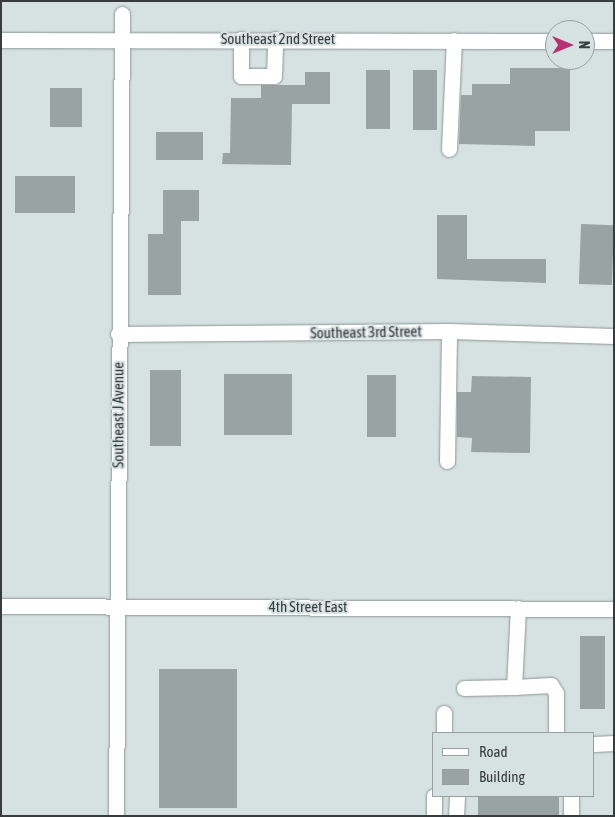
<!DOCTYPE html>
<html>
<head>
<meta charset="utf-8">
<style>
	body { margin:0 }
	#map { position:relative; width:615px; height:817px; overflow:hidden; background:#d6e1e2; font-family:"Asap Condensed",sans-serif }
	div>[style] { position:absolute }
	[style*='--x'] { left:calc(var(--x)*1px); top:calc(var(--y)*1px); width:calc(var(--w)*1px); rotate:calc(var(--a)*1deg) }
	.building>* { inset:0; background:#99a3a4; transform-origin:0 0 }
	.roads { filter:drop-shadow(0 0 1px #8c9697) drop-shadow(0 0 1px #8c9697) }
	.minor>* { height:15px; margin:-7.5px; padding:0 7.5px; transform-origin:7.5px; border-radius:7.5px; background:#fff }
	span { translate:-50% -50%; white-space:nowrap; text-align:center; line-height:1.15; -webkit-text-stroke:4px #d6e1e2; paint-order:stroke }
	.street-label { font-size:15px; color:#383c3d }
	.frame { position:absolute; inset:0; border:2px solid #383c3d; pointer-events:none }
	.legend { position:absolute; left:432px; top:732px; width:162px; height:65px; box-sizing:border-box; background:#d6e1e2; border:1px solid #979fa0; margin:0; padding:6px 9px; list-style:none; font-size:15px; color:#383c3d }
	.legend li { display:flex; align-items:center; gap:10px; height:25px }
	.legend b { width:25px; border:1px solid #979fa0 }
	.north { position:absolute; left:545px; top:20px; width:50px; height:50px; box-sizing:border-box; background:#d6e1e2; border:1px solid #979fa0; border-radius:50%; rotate:90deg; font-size:14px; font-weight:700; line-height:20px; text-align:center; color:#383c3d }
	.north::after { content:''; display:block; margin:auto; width:18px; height:22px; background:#b63072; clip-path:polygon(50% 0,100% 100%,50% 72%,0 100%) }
</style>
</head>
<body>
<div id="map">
	<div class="building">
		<i style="clip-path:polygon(510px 68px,570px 68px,570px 131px,535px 131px,535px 146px,459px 144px,461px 95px,472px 95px,472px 84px,510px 84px)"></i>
		<i style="left:366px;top:70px;width:24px;height:59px"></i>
		<i style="left:413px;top:70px;width:24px;height:60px"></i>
		<i style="clip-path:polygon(305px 72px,330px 72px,330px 104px,292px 104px,291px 165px,222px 164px,223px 153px,230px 153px,231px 98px,261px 98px,261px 85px,305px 85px)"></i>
		<i style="left:50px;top:88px;width:32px;height:39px"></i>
		<i style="left:156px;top:132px;width:47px;height:28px"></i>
		<i style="left:15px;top:176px;width:60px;height:37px"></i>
		<i style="clip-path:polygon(163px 190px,199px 190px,199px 221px,181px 221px,181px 295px,148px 295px,148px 234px,163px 234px)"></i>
		<i style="clip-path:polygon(437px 215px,467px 215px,467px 259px,546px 259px,546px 283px,437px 279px)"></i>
		<i style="left:581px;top:224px;width:33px;height:60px;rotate:2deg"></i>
		<i style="left:181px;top:370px;width:76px;height:31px;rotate:90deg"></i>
		<i style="left:292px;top:374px;width:61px;height:68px;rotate:90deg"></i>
		<i style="left:367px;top:375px;width:29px;height:62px"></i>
		<i style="clip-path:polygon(472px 376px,531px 377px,530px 453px,471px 452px,472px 438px,457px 437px,457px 392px,471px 392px)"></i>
		<i style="left:580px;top:636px;width:25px;height:73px"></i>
		<i style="left:159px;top:669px;width:78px;height:139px"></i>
		<i style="left:478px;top:796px;width:81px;height:20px"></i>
	</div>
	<div class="roads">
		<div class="minor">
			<i style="--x:241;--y:39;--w:37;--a:90"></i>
			<i style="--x:241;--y:76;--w:33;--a:0"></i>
			<i style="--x:274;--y:76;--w:37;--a:-88"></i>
			<i style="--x:1;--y:40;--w:554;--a:0.1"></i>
			<i style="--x:585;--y:41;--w:29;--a:0"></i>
			<i style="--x:449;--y:149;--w:109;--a:-87.4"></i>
			<i style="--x:118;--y:334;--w:331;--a:-0.5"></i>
			<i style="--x:449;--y:331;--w:165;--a:1.7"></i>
			<i style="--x:447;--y:461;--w:130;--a:-89.1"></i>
			<i style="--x:1;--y:606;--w:613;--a:0.28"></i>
			<i style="--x:514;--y:687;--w:37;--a:-3"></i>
			<i style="--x:551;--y:685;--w:9;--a:58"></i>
			<i style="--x:556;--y:693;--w:40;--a:90"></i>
			<i style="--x:464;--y:688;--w:50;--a:-1.1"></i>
			<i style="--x:514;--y:687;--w:79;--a:-87.1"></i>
			<i style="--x:444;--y:733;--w:20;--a:-90"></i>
			<i style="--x:594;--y:744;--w:20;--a:-3"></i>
			<i style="--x:571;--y:796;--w:20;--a:90"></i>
			<i style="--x:116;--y:816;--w:802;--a:-89.57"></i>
			<i style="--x:434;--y:816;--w:20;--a:-90"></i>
			<i style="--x:456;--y:816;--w:20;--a:-87"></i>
		</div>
	</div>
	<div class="street-label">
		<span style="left:278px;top:39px">Southeast 2nd Street</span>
		<span style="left:366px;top:332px;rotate:-1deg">Southeast 3rd Street</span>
		<span style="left:118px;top:415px;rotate:-90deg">Southeast J Avenue</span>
		<span style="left:308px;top:607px">4th Street East</span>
	</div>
	<div class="frame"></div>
	<ul class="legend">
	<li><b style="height:6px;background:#fff"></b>Road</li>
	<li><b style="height:14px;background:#99a3a4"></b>Building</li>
	</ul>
	<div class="north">N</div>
</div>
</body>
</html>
